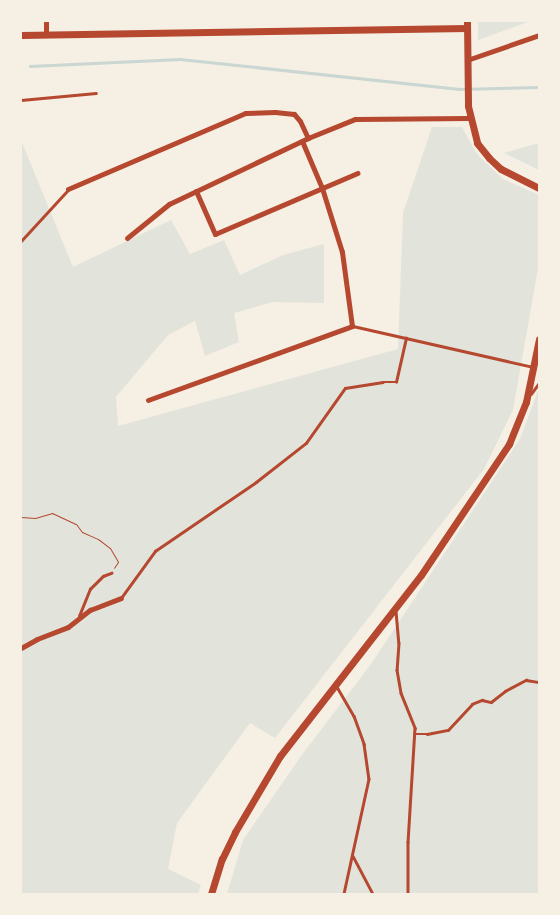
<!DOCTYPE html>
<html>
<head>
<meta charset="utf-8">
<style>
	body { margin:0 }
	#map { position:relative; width:560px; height:915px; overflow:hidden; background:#f6efe4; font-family:"Sofia Sans Condensed",sans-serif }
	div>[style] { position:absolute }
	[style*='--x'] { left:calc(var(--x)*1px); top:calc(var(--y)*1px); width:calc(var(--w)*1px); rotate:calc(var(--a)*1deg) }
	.green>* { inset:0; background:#e2e4dc }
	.stream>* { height:2.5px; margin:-1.25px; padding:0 1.25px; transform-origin:1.25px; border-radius:1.25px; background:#c9d6d2 }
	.path>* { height:1px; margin:-0.5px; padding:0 0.5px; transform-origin:0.5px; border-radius:0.5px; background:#b5482f }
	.service>* { height:2.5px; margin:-1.25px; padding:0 1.25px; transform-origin:1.25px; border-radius:1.25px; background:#b5482f }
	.minor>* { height:5px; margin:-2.5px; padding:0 2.5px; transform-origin:2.5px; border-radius:2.5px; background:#b5482f }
	.secondary>* { height:7px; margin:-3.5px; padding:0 3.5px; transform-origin:3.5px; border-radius:3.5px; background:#b5482f }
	span { translate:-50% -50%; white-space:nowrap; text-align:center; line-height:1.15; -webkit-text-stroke:4px #f6efe4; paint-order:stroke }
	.frame { position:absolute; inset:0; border:22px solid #f6efe4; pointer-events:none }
</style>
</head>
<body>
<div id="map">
	<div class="green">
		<i style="clip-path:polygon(478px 21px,531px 21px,478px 40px)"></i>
		<i style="clip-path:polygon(432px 127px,462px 127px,477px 154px,503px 179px,539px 195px,539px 263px,513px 410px,484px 469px,275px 738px,250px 723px,177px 823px,168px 869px,201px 885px,198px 894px,21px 894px,21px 140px,73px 267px,171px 220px,190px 254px,224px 240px,240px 275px,283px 255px,324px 244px,324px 303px,273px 302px,234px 313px,239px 342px,205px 356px,195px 321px,168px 335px,116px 397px,118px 426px,398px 349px,403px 213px)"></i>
		<i style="clip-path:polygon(539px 143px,539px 170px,504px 153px)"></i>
		<i style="clip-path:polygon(539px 388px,539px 894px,227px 894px,243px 840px,301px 756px,371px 664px,520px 439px)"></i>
	</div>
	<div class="stream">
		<i style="--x:30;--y:66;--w:150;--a:-2.7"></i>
		<i style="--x:180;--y:59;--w:281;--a:6.1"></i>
		<i style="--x:459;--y:89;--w:80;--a:-1.4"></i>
	</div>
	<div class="path">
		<i style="--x:21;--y:517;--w:14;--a:4"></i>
		<i style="--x:35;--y:518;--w:18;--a:-16"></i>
		<i style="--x:52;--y:513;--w:26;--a:25"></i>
		<i style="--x:76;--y:524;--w:10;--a:53"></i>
		<i style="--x:82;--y:532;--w:17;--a:24"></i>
		<i style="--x:98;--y:539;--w:15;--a:37"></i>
		<i style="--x:110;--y:548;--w:16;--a:60"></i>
		<i style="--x:118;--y:562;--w:7;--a:124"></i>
	</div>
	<div class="service">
		<i style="--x:21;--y:100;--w:75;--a:-5.3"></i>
		<i style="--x:21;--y:241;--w:69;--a:-47.3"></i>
		<i style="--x:353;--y:326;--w:185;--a:12.8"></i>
		<i style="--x:531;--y:394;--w:14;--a:-54"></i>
		<i style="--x:121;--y:598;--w:58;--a:-54.1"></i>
		<i style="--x:155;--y:551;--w:122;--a:-34.3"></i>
		<i style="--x:256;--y:482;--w:63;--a:-38"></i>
		<i style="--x:306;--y:443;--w:67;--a:-54.7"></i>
		<i style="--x:345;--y:388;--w:38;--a:-9"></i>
		<i style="--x:383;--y:382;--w:13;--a:0"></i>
		<i style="--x:396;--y:382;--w:45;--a:-77.2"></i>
		<i style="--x:396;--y:611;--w:32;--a:85"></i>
		<i style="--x:399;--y:643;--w:27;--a:94"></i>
		<i style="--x:397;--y:670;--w:23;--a:80"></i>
		<i style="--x:401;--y:693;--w:38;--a:68"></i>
		<i style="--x:415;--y:728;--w:114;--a:93.5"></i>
		<i style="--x:408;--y:842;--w:52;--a:90"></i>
		<i style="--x:79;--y:616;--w:29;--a:-68"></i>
		<i style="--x:90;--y:589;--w:18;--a:-45"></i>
		<i style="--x:103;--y:576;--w:9;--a:-21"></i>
		<i style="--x:336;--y:685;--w:36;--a:60"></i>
		<i style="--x:354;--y:716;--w:30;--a:70"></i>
		<i style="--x:364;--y:744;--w:35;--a:82"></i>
		<i style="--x:369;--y:779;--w:118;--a:102.3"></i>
		<i style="--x:414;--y:734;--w:13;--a:0"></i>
		<i style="--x:427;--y:734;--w:21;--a:-11"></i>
		<i style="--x:448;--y:730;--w:35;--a:-47"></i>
		<i style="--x:472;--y:704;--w:11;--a:-22"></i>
		<i style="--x:482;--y:700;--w:9;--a:13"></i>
		<i style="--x:491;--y:702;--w:18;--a:-38"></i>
		<i style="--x:505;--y:691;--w:24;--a:-28"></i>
		<i style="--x:526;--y:680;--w:13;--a:9"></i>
		<i style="--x:353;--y:856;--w:43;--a:62.2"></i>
	</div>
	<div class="minor">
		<i style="--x:46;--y:35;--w:14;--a:-90"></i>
		<i style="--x:467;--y:60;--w:76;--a:-19.1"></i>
		<i style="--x:68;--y:189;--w:193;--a:-23.2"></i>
		<i style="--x:245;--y:113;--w:30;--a:-2"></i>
		<i style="--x:275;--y:112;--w:19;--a:6"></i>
		<i style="--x:294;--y:114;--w:9;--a:49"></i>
		<i style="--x:300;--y:121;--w:19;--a:65"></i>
		<i style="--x:196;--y:191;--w:47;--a:66.2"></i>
		<i style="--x:215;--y:234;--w:155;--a:-23.2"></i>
		<i style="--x:127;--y:238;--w:54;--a:-39"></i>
		<i style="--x:169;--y:204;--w:154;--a:-25.4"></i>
		<i style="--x:308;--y:138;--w:51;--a:-22"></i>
		<i style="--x:355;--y:119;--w:114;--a:-0.5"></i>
		<i style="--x:148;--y:400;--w:217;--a:-19.9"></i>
		<i style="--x:352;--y:326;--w:75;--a:-97.7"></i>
		<i style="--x:342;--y:252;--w:67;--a:-107.4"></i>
		<i style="--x:322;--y:188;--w:51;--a:-113.1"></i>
		<i style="--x:21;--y:648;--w:18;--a:-29"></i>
		<i style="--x:37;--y:639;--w:33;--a:-21"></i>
		<i style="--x:68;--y:627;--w:28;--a:-38"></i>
		<i style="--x:90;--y:610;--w:33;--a:-21"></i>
	</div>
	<div class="secondary">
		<i style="--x:467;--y:21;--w:85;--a:89.3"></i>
		<i style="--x:468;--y:106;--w:38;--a:76"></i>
		<i style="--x:477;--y:143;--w:19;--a:51"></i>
		<i style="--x:489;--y:158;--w:16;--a:43"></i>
		<i style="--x:501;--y:169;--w:42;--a:26.6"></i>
		<i style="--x:21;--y:35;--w:446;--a:-0.9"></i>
		<i style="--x:211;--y:894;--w:37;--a:-73"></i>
		<i style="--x:222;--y:859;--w:30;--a:-64"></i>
		<i style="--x:235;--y:832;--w:88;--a:-59.4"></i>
		<i style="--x:280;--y:756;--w:229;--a:-52.1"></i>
		<i style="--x:421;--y:575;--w:158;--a:-56.1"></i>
		<i style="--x:509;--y:444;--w:45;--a:-68"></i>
		<i style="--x:526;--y:402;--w:64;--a:-78.3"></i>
	</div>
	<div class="frame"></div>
</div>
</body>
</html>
